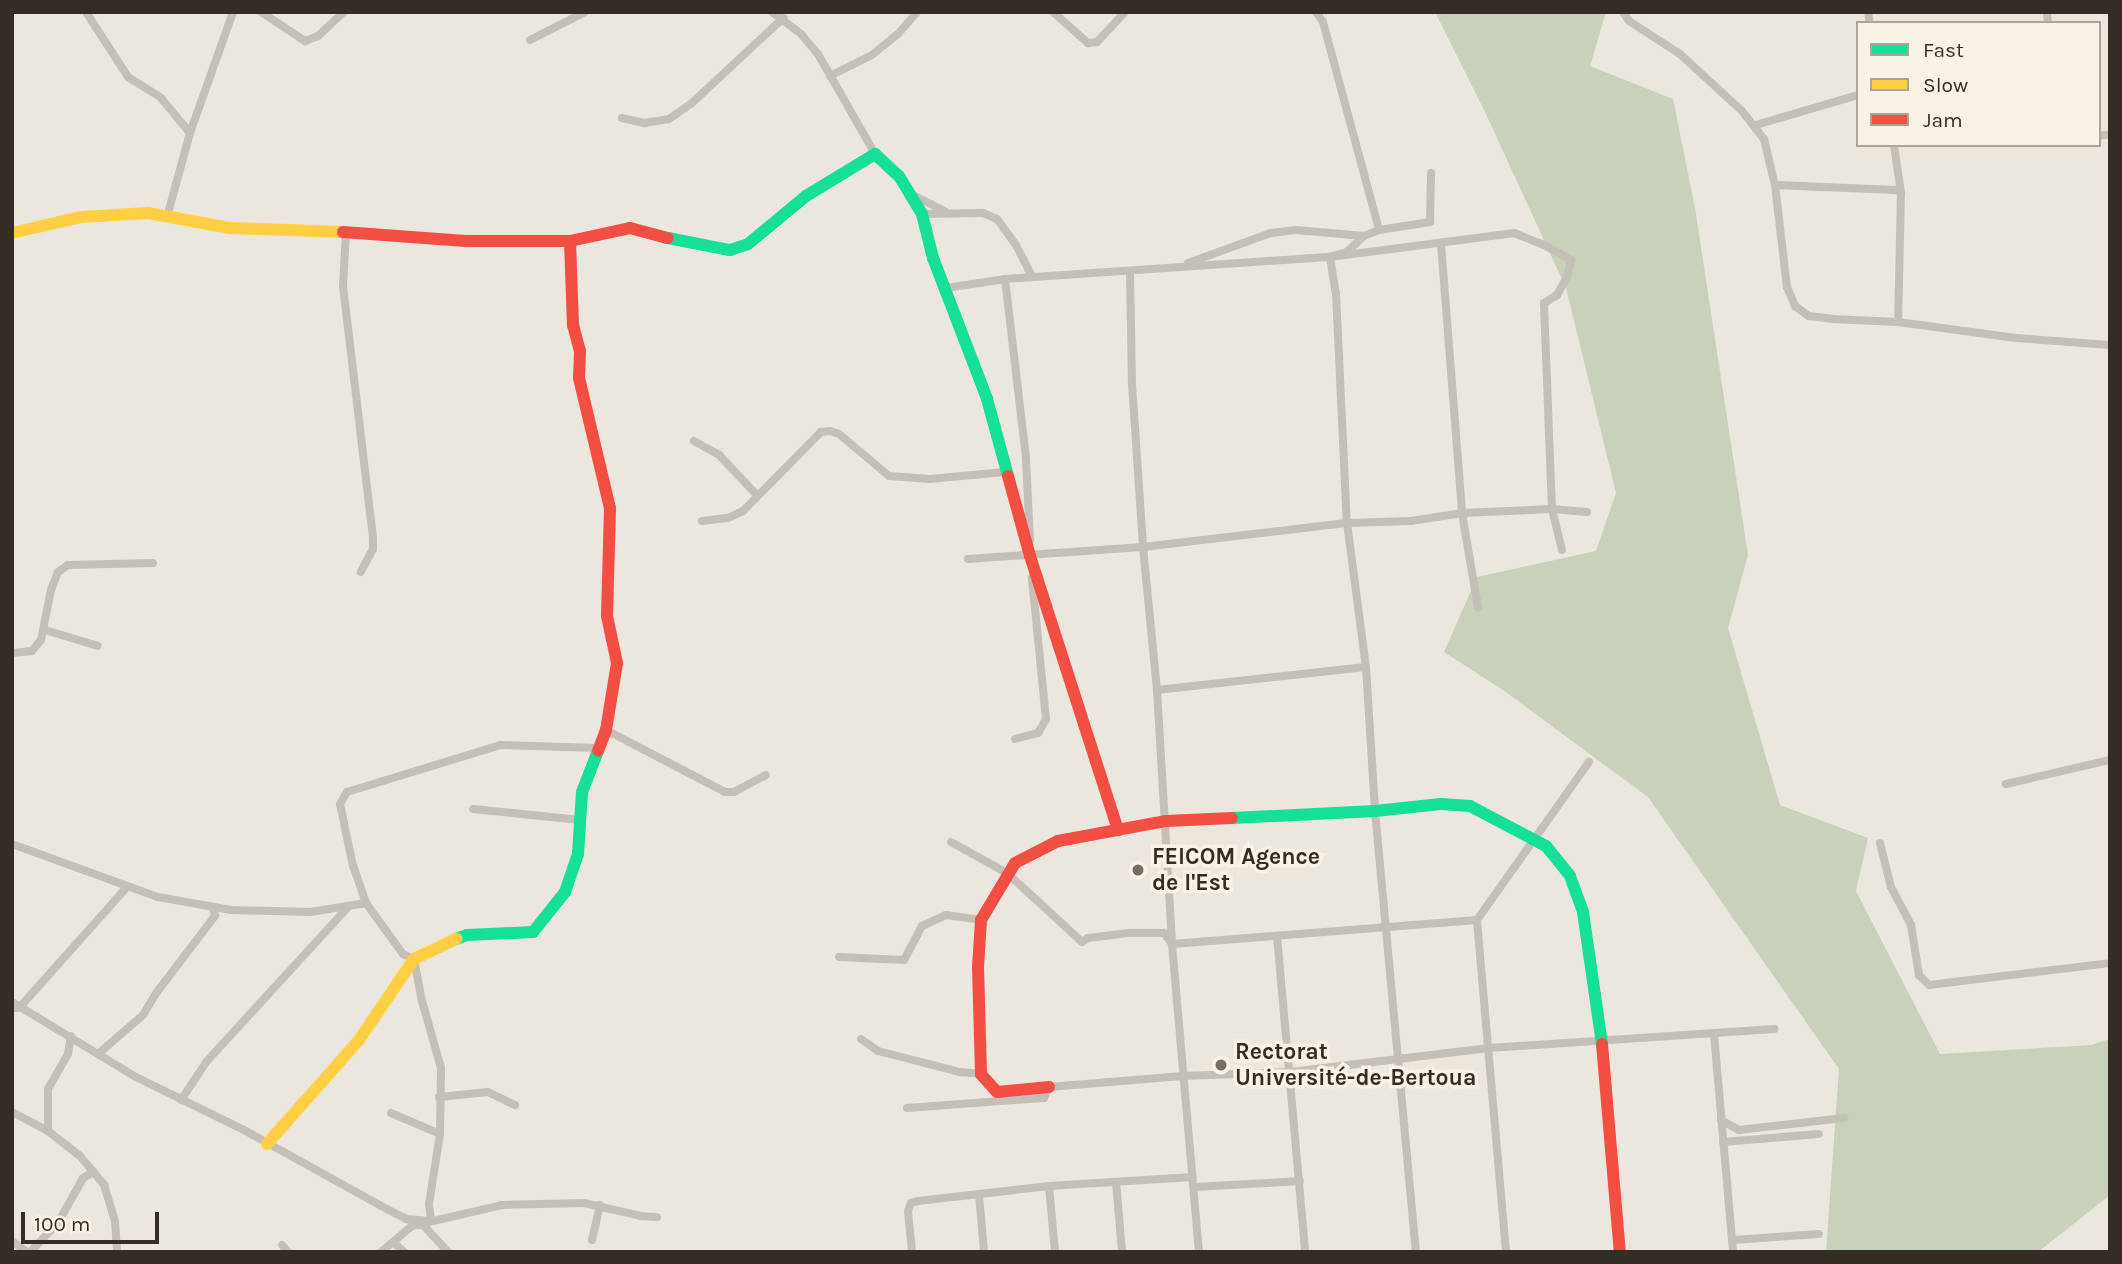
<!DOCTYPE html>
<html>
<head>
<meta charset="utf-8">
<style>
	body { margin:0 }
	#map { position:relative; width:2122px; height:1264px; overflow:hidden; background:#ebe7de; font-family:Karla,sans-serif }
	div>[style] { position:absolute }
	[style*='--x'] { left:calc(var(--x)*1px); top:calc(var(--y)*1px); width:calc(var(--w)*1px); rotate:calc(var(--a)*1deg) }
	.green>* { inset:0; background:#c8d1b9 }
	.street>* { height:8px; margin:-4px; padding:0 4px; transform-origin:4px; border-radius:4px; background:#c4bfb7 }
	.fast>* { height:12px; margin:-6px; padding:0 6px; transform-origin:6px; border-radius:6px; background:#16e098 }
	.slow>* { height:12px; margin:-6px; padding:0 6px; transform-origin:6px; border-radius:6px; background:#ffcf43 }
	.jam>* { height:12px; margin:-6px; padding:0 6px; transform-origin:6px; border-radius:6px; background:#f24e42 }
	.dots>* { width:19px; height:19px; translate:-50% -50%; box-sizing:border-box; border:4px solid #f8f3e5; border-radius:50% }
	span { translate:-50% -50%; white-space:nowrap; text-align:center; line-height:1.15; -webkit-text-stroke:7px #f8f3e5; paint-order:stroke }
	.poi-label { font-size:23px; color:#342d26; font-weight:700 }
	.left { translate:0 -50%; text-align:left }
	.frame { position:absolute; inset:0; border:14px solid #342d26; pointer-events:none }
	.legend { position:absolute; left:1856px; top:21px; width:245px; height:126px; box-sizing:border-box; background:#f8f3e5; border:2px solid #aaa499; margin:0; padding:9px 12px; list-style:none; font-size:21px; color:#342d26 }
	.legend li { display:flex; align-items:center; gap:14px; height:35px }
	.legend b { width:35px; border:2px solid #aaa499 }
	.scale { position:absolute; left:21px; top:1212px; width:138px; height:32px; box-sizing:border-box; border:4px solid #342d26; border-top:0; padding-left:9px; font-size:21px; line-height:24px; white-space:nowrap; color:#342d26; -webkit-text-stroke:5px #f8f3e5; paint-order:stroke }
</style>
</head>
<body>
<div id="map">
	<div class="green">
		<i style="clip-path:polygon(1435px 12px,1606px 12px,1590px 66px,1673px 99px,1695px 208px,1748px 555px,1728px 628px,1780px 805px,1868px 838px,1856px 891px,1940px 1054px,2091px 1045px,2110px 1039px,2110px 1195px,2038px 1252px,1826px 1252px,1839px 1069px,1648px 797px,1503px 690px,1444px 652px,1477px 577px,1596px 551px,1616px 493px,1566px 288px,1486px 114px)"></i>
	</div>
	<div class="street">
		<i style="--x:86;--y:12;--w:77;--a:57.1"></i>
		<i style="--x:128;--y:77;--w:39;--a:32"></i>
		<i style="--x:161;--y:98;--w:45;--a:50.4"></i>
		<i style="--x:261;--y:12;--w:53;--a:33.4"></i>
		<i style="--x:305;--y:41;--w:14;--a:-21"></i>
		<i style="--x:318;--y:36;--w:35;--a:-43"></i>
		<i style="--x:772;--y:12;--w:36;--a:37"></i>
		<i style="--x:801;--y:34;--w:26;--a:50"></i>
		<i style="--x:818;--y:54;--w:115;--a:60.3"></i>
		<i style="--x:1053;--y:12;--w:47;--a:41.5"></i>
		<i style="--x:1088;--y:43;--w:9;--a:-6"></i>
		<i style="--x:1097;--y:42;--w:41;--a:-47"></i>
		<i style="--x:1316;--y:12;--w:12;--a:55"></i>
		<i style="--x:1323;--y:22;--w:215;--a:74.9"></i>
		<i style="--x:1623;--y:12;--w:11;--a:56"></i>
		<i style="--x:1629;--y:21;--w:61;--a:32.9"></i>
		<i style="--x:1680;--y:54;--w:84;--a:42.6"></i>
		<i style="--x:1742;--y:111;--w:36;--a:52"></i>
		<i style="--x:1764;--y:139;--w:47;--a:76.6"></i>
		<i style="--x:1775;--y:185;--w:103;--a:83.3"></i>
		<i style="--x:1787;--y:287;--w:21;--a:67"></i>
		<i style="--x:1795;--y:306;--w:17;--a:36"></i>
		<i style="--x:1809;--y:316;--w:23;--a:7"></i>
		<i style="--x:1832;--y:319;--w:66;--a:2.6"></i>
		<i style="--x:1898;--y:322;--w:119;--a:7.7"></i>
		<i style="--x:2016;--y:338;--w:94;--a:4.3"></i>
		<i style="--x:1868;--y:12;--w:11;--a:80"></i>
		<i style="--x:2047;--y:12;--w:11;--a:85"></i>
		<i style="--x:530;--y:40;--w:62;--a:-27"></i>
		<i style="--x:830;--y:76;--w:47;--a:-26.6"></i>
		<i style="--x:872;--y:55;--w:33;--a:-39"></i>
		<i style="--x:898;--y:34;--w:29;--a:-49"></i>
		<i style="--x:622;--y:118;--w:23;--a:13"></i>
		<i style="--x:644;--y:123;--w:25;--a:-9"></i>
		<i style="--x:669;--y:119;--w:28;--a:-35"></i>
		<i style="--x:692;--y:103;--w:125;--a:-43"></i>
		<i style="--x:1756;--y:125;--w:106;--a:-16.4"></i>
		<i style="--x:2099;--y:135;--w:11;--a:0"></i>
		<i style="--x:1894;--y:145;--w:49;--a:81.7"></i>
		<i style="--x:1775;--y:185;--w:121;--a:2.4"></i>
		<i style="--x:1896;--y:190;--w:6;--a:31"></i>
		<i style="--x:1901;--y:193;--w:129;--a:91.3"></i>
		<i style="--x:913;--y:195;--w:35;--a:27"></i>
		<i style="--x:922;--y:214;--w:61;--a:-0.9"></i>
		<i style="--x:983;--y:213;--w:15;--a:23"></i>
		<i style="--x:997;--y:219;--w:32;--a:54"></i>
		<i style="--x:1016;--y:245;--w:36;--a:63"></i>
		<i style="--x:167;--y:217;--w:87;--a:-74.7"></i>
		<i style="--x:190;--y:133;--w:128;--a:-70.4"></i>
		<i style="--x:346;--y:232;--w:54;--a:93.2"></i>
		<i style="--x:343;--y:286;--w:255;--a:83.2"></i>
		<i style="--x:373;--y:539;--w:10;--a:90"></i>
		<i style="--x:373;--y:549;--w:26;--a:118"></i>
		<i style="--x:1364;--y:236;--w:23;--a:137"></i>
		<i style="--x:1347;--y:252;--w:18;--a:164"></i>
		<i style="--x:1330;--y:257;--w:36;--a:81"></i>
		<i style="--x:1336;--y:293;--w:230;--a:87.3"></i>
		<i style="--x:1347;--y:523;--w:145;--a:82.5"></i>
		<i style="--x:1366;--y:667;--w:144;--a:86.4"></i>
		<i style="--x:1375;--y:811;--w:443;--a:84.7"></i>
		<i style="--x:1441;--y:244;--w:270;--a:85.5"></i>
		<i style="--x:1462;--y:513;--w:96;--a:80.4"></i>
		<i style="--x:1188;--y:263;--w:88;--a:-19.9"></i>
		<i style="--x:1271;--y:233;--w:25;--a:-7"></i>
		<i style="--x:1296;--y:230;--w:68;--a:5"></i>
		<i style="--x:1364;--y:236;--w:16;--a:-22"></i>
		<i style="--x:1379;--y:230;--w:52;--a:-8.9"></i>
		<i style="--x:1430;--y:222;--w:49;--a:-88.8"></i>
		<i style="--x:1130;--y:272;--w:112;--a:89"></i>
		<i style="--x:1132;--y:384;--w:163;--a:86.1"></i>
		<i style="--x:1143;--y:547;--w:144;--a:84.4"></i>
		<i style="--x:1157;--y:690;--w:254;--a:86.6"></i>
		<i style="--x:1172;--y:944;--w:309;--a:85"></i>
		<i style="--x:1005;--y:279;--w:181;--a:83.3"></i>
		<i style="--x:1026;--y:459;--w:82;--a:87.2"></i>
		<i style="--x:946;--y:288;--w:60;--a:-8.7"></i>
		<i style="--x:1005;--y:279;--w:326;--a:-3.9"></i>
		<i style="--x:1330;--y:257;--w:186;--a:-7.4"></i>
		<i style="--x:1514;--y:233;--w:32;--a:22"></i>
		<i style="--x:1544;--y:245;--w:31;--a:29"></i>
		<i style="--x:1571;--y:260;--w:17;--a:103"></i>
		<i style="--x:1567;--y:277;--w:21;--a:119"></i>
		<i style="--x:1557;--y:295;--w:15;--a:148"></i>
		<i style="--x:1544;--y:303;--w:206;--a:87.8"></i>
		<i style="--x:1552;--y:509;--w:42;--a:76.3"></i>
		<i style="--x:694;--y:441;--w:29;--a:29"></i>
		<i style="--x:719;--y:455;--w:55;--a:46.5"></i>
		<i style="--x:702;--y:521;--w:26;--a:-7"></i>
		<i style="--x:728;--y:518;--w:17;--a:-25"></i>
		<i style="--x:743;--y:511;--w:111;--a:-45.4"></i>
		<i style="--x:821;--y:432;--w:9;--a:-6"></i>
		<i style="--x:830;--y:431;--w:9;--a:18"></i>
		<i style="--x:839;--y:434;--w:65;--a:40"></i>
		<i style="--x:889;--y:476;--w:41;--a:4.2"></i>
		<i style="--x:930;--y:479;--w:75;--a:-5.3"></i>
		<i style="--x:968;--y:559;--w:175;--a:-3.9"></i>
		<i style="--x:1143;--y:547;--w:205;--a:-6.7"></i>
		<i style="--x:1347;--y:523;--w:64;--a:-1.8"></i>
		<i style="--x:1411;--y:521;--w:52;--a:-8.9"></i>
		<i style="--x:1462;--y:513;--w:90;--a:-2.5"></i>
		<i style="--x:1552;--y:509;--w:35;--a:5"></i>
		<i style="--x:45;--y:630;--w:55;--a:16.8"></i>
		<i style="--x:12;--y:653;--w:20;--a:-6"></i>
		<i style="--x:32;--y:651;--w:14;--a:-51"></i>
		<i style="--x:41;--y:640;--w:51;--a:-78.7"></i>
		<i style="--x:51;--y:590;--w:19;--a:-69"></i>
		<i style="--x:58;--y:572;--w:12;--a:-35"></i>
		<i style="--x:68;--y:565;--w:85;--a:-1.3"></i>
		<i style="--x:1157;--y:690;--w:210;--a:-6.3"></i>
		<i style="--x:606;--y:730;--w:134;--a:27.5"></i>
		<i style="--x:725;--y:792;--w:9;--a:0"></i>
		<i style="--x:734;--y:792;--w:36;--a:-28"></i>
		<i style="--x:1015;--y:739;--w:24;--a:-15"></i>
		<i style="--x:1038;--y:733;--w:16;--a:-60"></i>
		<i style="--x:1046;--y:719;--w:142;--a:-95.7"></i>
		<i style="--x:2006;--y:784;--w:107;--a:-13"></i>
		<i style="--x:473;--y:809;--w:108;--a:5.9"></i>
		<i style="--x:951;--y:842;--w:64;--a:29"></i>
		<i style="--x:1007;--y:873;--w:102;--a:42.6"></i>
		<i style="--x:1082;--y:942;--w:7;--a:-34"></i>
		<i style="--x:1088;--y:938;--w:41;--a:-7"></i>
		<i style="--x:1129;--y:933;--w:35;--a:0"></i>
		<i style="--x:1164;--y:933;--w:14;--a:54"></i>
		<i style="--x:1172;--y:944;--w:306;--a:-4.5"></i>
		<i style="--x:1880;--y:843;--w:45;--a:76"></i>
		<i style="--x:1891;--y:887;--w:43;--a:62.2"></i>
		<i style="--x:1911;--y:925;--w:51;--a:80.9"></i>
		<i style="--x:1919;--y:975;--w:14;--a:45"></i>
		<i style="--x:1929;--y:985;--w:182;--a:-6.9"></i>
		<i style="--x:12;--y:844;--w:155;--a:20"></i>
		<i style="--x:158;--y:897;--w:74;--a:10.1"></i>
		<i style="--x:231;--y:910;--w:79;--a:1.5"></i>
		<i style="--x:310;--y:912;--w:57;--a:-9.1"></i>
		<i style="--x:1277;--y:936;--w:317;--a:84.9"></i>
		<i style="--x:839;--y:957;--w:65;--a:2.6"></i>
		<i style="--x:904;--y:960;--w:38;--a:-62"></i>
		<i style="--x:922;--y:926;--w:26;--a:-25"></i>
		<i style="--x:946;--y:915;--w:35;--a:8"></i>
		<i style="--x:12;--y:1002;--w:145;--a:31.2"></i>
		<i style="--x:136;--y:1077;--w:120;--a:26.1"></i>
		<i style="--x:244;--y:1130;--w:157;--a:29"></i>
		<i style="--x:381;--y:1206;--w:29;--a:27"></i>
		<i style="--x:407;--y:1219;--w:24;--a:5"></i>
		<i style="--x:15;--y:1008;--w:5;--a:-11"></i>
		<i style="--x:20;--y:1007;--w:161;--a:-48.3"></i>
		<i style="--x:1714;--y:1034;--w:219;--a:85"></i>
		<i style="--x:861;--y:1039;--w:21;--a:35"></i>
		<i style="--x:878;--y:1051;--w:85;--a:14.4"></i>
		<i style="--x:960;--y:1072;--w:21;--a:5"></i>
		<i style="--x:98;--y:1054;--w:60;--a:-40.9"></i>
		<i style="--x:143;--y:1015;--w:27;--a:-59"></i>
		<i style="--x:157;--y:992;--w:96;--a:-52.7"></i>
		<i style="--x:215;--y:916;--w:9;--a:-103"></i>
		<i style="--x:439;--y:1097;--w:49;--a:-5.8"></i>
		<i style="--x:488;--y:1092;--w:30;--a:26"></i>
		<i style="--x:181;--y:1100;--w:47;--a:-56.3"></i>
		<i style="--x:207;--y:1061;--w:209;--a:-47.5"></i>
		<i style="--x:907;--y:1108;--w:137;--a:-4.2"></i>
		<i style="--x:1044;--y:1098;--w:12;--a:-66"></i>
		<i style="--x:1049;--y:1087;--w:134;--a:-4.7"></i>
		<i style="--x:1183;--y:1076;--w:108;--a:-2.1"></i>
		<i style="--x:1291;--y:1072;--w:199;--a:-6.9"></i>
		<i style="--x:1489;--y:1048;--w:286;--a:-3.8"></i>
		<i style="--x:12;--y:1112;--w:41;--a:27.8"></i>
		<i style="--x:48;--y:1131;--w:41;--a:38"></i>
		<i style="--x:80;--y:1156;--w:38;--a:50"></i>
		<i style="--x:104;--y:1185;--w:38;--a:73"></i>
		<i style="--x:115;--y:1221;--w:31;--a:86"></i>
		<i style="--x:391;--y:1113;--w:53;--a:23.2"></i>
		<i style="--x:1721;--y:1120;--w:21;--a:29"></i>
		<i style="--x:1739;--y:1130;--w:106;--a:-6.5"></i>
		<i style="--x:48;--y:1131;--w:42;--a:-90"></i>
		<i style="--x:48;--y:1089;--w:40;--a:-60.3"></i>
		<i style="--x:68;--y:1054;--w:18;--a:-81"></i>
		<i style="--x:1723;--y:1142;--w:96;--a:-4.8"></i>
		<i style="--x:1116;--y:1182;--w:70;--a:85.1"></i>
		<i style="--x:1049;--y:1186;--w:66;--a:84.8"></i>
		<i style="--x:1194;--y:1187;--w:106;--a:-3.2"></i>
		<i style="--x:979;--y:1194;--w:58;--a:85.1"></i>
		<i style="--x:431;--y:1221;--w:17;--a:-97"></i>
		<i style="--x:429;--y:1204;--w:71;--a:-81.1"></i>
		<i style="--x:440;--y:1134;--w:66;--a:-89.1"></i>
		<i style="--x:441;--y:1068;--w:70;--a:-105.8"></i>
		<i style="--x:422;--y:1001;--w:43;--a:-100.8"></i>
		<i style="--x:414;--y:959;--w:12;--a:-156"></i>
		<i style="--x:403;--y:954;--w:63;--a:-126"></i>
		<i style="--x:366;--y:903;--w:39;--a:-109"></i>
		<i style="--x:353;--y:866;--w:63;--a:-101.8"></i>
		<i style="--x:340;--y:804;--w:14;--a:-60"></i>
		<i style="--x:347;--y:792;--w:161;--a:-17"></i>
		<i style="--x:501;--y:745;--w:98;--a:1.8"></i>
		<i style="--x:419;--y:1225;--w:4;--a:0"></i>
		<i style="--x:423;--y:1225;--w:37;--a:47"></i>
		<i style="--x:592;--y:1240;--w:36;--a:-77"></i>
		<i style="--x:1732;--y:1240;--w:87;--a:-3.9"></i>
		<i style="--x:12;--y:1241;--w:19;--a:36"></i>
		<i style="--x:393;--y:1242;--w:15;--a:42"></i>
		<i style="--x:282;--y:1245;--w:9;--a:49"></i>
		<i style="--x:30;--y:1252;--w:40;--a:-46"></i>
		<i style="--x:58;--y:1223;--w:51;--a:-60.9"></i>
		<i style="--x:83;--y:1178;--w:12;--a:-31"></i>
		<i style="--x:381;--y:1252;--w:40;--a:-40"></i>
		<i style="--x:412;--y:1226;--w:92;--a:-13.1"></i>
		<i style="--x:502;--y:1205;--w:82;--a:-1.4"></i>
		<i style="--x:584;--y:1203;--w:58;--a:12.8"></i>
		<i style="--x:641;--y:1216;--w:16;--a:4"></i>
		<i style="--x:912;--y:1252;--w:41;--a:-95.6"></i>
		<i style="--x:908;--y:1211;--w:9;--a:-69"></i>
		<i style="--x:911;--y:1203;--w:7;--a:-16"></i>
		<i style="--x:918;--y:1201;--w:132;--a:-6.5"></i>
		<i style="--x:1049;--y:1186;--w:144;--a:-3.6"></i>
		<i style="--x:1506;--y:1252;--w:333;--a:-95"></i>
		<i style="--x:1477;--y:920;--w:194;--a:-54.7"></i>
	</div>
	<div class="fast">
		<i style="--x:668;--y:238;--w:63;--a:11"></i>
		<i style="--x:730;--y:250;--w:19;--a:-18"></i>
		<i style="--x:748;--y:244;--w:75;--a:-39.6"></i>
		<i style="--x:806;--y:196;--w:81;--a:-31.3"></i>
		<i style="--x:875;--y:154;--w:33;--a:43"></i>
		<i style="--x:899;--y:176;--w:44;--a:58.8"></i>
		<i style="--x:922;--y:214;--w:45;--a:76"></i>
		<i style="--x:933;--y:258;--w:151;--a:69"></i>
		<i style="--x:987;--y:399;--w:80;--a:74.7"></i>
		<i style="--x:1232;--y:818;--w:143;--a:-2.8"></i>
		<i style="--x:1375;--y:811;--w:66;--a:-6.1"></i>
		<i style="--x:1441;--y:804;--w:29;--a:4"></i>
		<i style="--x:1470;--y:806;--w:86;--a:27.8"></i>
		<i style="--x:1546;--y:846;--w:38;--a:51"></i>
		<i style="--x:1570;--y:876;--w:38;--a:70"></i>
		<i style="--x:1583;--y:912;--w:133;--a:81.8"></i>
		<i style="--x:456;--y:939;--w:12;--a:-20"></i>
		<i style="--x:467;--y:935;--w:66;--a:-2.6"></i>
		<i style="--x:533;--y:932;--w:51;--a:-51.3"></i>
		<i style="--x:565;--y:892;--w:40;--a:-71.1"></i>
		<i style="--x:578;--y:854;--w:62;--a:-86.3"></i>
		<i style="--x:582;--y:792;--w:44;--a:-68.7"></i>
	</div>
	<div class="slow">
		<i style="--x:12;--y:233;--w:71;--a:-13.1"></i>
		<i style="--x:81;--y:217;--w:67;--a:-3.4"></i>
		<i style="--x:148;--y:213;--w:83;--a:10.4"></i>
		<i style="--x:230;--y:228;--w:113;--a:2"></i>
		<i style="--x:267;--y:1144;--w:139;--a:-48.5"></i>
		<i style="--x:359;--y:1040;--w:98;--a:-55.8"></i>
		<i style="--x:414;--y:959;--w:47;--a:-25.5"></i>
	</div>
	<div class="jam">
		<i style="--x:343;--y:232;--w:123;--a:4.2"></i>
		<i style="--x:466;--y:241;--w:104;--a:0"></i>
		<i style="--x:570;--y:241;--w:61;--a:-12.2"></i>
		<i style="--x:630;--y:228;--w:39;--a:15"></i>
		<i style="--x:570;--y:241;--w:84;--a:88"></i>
		<i style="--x:573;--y:325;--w:27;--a:75"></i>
		<i style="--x:580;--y:351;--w:27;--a:92"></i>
		<i style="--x:579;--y:378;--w:134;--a:76.6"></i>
		<i style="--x:610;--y:508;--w:108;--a:91.6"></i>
		<i style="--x:607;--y:616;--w:48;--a:78"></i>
		<i style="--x:617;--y:663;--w:68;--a:99.3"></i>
		<i style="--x:606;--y:730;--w:22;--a:111"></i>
		<i style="--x:1008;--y:476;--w:83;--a:74.6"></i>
		<i style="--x:1030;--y:556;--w:288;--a:72.2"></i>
		<i style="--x:1602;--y:1044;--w:209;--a:85.1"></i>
		<i style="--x:1049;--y:1087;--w:52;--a:174.5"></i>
		<i style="--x:997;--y:1092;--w:24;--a:-132"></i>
		<i style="--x:981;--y:1074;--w:107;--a:-91.6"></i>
		<i style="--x:978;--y:967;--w:47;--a:-86.3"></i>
		<i style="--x:981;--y:920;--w:66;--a:-59.2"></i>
		<i style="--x:1015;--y:863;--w:48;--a:-27.1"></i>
		<i style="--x:1058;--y:841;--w:110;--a:-10.5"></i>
		<i style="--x:1166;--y:821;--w:66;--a:-2.6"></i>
	</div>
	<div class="dots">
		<i style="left:1138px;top:870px;background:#746e66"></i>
		<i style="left:1221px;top:1065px;background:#746e66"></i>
	</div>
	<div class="poi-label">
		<span class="left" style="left:1152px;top:870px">FEICOM Agence<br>de l'Est</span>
		<span class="left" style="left:1235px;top:1065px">Rectorat<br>Université-de-Bertoua</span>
	</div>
	<div class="frame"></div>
	<ul class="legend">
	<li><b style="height:9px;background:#16e098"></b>Fast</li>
	<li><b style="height:9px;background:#ffcf43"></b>Slow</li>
	<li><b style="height:9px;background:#f24e42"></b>Jam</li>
	</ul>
	<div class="scale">100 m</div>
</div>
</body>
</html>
